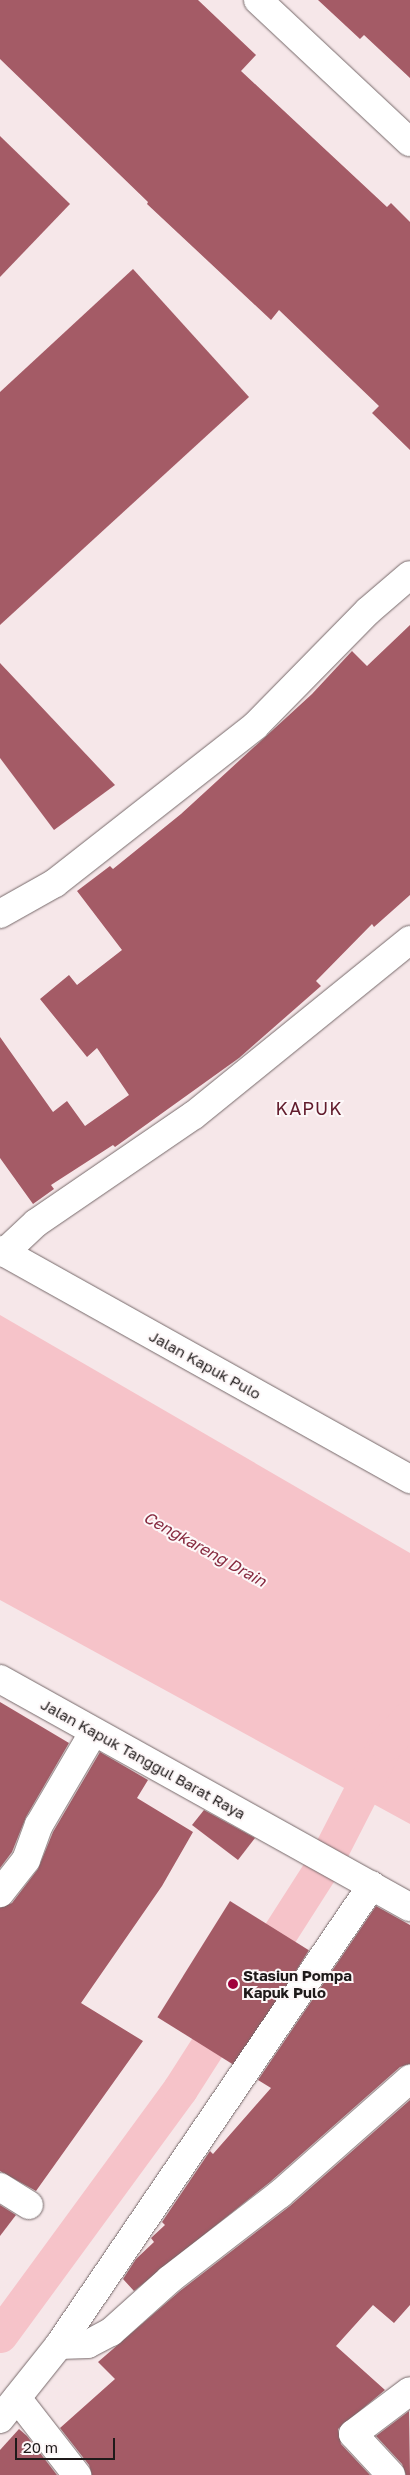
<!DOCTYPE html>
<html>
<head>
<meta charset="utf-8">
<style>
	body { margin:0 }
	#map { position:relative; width:410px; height:2475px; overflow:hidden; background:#f6e7e9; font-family:"Golos Text",sans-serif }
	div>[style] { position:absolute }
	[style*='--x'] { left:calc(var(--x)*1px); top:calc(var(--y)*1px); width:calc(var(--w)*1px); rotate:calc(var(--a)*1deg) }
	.water>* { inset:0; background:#f6c3c9 }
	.canal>* { height:35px; margin:-17.5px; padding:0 17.5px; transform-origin:17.5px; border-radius:17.5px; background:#f6c3c9 }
	.building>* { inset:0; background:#a45b66; transform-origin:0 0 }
	.roads { filter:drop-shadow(0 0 1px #76696a) drop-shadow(0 0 1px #76696a) }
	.street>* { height:28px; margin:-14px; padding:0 14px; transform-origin:14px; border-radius:14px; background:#fff }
	.secondary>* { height:28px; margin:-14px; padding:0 14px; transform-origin:14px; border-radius:14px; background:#fff }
	.dots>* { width:14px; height:14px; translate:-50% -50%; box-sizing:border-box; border:2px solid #fdf7f8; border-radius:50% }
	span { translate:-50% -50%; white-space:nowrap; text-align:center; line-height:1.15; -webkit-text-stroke:4px #fdf7f8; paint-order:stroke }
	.street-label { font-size:15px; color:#1f1a1a }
	.poi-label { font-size:15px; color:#1f1a1a; font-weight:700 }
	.left { translate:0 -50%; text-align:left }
	.water-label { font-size:16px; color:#872b40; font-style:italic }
	.quarter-label { font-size:18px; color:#611c2c; letter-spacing:1px }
	.scale { position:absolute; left:15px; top:2438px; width:100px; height:22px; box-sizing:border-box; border:2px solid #1f1a1a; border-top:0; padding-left:6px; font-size:15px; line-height:18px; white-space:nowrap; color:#1f1a1a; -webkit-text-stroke:4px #fdf7f8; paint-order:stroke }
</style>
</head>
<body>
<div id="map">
	<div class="water">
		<i style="clip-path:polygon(0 1315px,410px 1553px,410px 1824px,0 1600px)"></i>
	</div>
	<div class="canal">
		<i style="--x:0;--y:2335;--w:305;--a:-53.8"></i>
		<i style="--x:180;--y:2089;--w:269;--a:-57.4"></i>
		<i style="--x:325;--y:1862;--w:134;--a:-62.9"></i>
		<i style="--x:386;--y:1743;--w:35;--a:-47"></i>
	</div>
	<div class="building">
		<i style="clip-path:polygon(0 0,198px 0,256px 55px,241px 71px,387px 207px,391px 203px,410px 222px,410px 450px,372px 413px,379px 406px,279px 310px,271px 320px,147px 204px,148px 202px,0 59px)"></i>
		<i style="clip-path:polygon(318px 0,410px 0,410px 78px,364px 35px,360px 39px)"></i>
		<i style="clip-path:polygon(0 136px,70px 204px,0 277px)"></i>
		<i style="clip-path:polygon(133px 269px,249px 397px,0 625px,0 392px)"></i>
		<i style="clip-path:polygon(410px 625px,410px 895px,374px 927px,372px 924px,316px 981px,321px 986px,239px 1058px,115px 1147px,113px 1145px,51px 1185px,54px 1189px,33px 1204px,0 1158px,0 1037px,53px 1112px,67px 1101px,85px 1126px,129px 1095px,97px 1048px,87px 1057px,40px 999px,69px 975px,77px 985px,122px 950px,77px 891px,110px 866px,113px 869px,181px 814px,312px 694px,352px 651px,367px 666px)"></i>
		<i style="clip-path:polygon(0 663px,115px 785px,54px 830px,0 758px)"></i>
		<i style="clip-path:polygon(0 1702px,69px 1743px,26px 1817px,12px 1852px,0 1868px)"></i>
		<i style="clip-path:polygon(100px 1752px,148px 1780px,137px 1798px,193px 1832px,162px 1886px,81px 2003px,143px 2041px,36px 2191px,0 2171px,0 1908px,12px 1903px,38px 1869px,53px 1832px)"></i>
		<i style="clip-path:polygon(204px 1810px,255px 1838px,238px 1860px,192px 1825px)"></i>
		<i style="left:230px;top:1901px;width:93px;height:137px;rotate:32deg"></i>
		<i style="clip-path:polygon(376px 1906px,410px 1925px,410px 2064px,400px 2067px,270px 2182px,134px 2291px,123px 2279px,136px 2259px,154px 2242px,151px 2238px,165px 2225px,162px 2222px,210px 2151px,213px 2154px,271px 2088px,258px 2080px)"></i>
		<i style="clip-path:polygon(410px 2100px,410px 2305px,394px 2323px,373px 2305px,336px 2346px,385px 2390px,338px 2429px,341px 2444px,370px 2475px,92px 2475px,89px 2465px,60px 2428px,115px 2379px,98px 2362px,180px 2291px,290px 2206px)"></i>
		<i style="clip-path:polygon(0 2205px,16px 2215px,0 2236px)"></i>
		<i style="clip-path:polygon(409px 2411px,410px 2475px,406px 2475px,402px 2464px,376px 2436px)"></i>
		<i style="clip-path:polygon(19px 2429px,27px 2436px,57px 2475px,0 2475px,0 2450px)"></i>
	</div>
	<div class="roads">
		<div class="street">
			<i style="--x:258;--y:0;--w:208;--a:43.1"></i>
			<i style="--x:0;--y:914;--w:63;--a:-29.4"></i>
			<i style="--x:55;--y:883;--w:254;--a:-38.1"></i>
			<i style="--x:255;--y:726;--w:161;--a:-45.5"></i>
			<i style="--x:368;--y:611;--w:55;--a:-40.6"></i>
			<i style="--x:4;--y:1253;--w:44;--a:-43.2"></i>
			<i style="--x:36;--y:1223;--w:191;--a:-34.4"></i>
			<i style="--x:194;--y:1115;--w:278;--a:-39"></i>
			<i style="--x:0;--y:1893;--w:42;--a:-51.8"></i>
			<i style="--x:26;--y:1860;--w:37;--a:-70"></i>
			<i style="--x:39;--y:1825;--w:107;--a:-59.6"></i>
			<i style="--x:0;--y:2187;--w:34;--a:32"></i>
			<i style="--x:59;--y:2345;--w:29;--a:-2"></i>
			<i style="--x:88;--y:2344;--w:26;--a:-28"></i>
			<i style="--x:111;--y:2332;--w:79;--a:-41.9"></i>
			<i style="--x:170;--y:2279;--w:139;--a:-37.7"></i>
			<i style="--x:280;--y:2194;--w:174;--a:-41.5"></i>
			<i style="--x:17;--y:2398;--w:98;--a:52.1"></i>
			<i style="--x:0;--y:2419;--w:95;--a:-51.4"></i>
			<i style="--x:59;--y:2345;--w:556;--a:-55.77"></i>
			<i style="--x:391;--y:2475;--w:56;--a:-132.8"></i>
			<i style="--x:353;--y:2434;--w:71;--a:-37"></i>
		</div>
		<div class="secondary">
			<i style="--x:0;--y:1250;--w:470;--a:29.2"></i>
			<i style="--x:0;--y:1679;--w:469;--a:29.1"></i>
		</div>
	</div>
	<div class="dots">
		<i style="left:233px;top:1984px;background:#a0003c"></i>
	</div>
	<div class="street-label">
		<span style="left:205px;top:1365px;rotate:29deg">Jalan Kapuk Pulo</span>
		<span style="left:143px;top:1759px;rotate:29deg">Jalan Kapuk Tanggul Barat Raya</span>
	</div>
	<div class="poi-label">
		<span class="left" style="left:243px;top:1984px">Stasiun Pompa<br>Kapuk Pulo</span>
	</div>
	<div class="water-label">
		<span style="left:205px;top:1549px;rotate:29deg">Cengkareng Drain</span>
	</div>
	<div class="quarter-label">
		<span style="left:309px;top:1108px">KAPUK</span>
	</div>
	<div class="scale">20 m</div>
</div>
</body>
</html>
